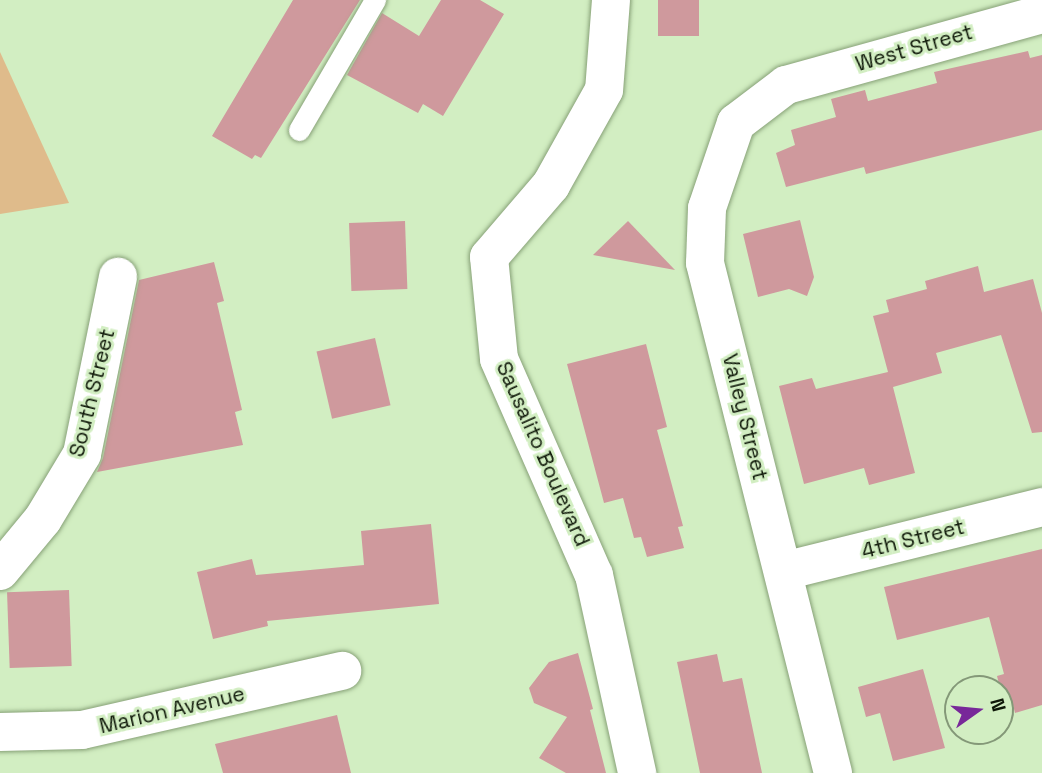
<!DOCTYPE html>
<html>
<head>
<meta charset="utf-8">
<style>
	body { margin:0 }
	#map { position:relative; width:1042px; height:773px; overflow:hidden; background:#d2eec2; font-family:"Space Grotesk",sans-serif }
	div>[style] { position:absolute }
	[style*='--x'] { left:calc(var(--x)*1px); top:calc(var(--y)*1px); width:calc(var(--w)*1px); rotate:calc(var(--a)*1deg) }
	.green>* { inset:0; background:#dfbb8b }
	.building>* { inset:0; background:#cf999d; transform-origin:0 0 }
	.roads { filter:drop-shadow(0 0 2px #87a177) drop-shadow(0 0 2px #87a177) }
	.lane>* { height:21px; margin:-10.5px; padding:0 10.5px; transform-origin:10.5px; border-radius:10.5px; background:#fff }
	.street>* { height:38px; margin:-19px; padding:0 19px; transform-origin:19px; border-radius:19px; background:#fff }
	span { translate:-50% -50%; white-space:nowrap; text-align:center; line-height:1.15; -webkit-text-stroke:6px #d2eec2; paint-order:stroke }
	.street-label { font-size:21px; color:#0e1708 }
	.north { position:absolute; left:944px; top:675px; width:70px; height:70px; box-sizing:border-box; background:#d2eec2; border:2px solid #849878; border-radius:50%; rotate:75deg; font-size:19px; font-weight:700; line-height:28px; text-align:center; color:#0e1708 }
	.north::after { content:''; display:block; margin:auto; width:24px; height:32px; background:#782899; clip-path:polygon(50% 0,100% 100%,50% 72%,0 100%) }
</style>
</head>
<body>
<div id="map">
	<div class="green">
		<i style="clip-path:polygon(0 52px,69px 203px,0 214px)"></i>
	</div>
	<div class="building">
		<i style="clip-path:polygon(293px 0,360px 0,261px 158px,255px 155px,252px 159px,212px 136px)"></i>
		<i style="clip-path:polygon(441px 0,480px 0,504px 14px,443px 116px,423px 104px,418px 113px,347px 75px,382px 13px,419px 36px)"></i>
		<i style="left:658px;top:0;width:41px;height:36px"></i>
		<i style="clip-path:polygon(1028px 51px,1030px 58px,1042px 55px,1042px 130px,866px 174px,864px 167px,786px 187px,776px 153px,795px 145px,791px 130px,836px 117px,831px 99px,865px 90px,868px 101px,937px 83px,934px 72px)"></i>
		<i style="clip-path:polygon(800px 220px,814px 277px,807px 296px,789px 289px,758px 297px,743px 234px)"></i>
		<i style="left:405px;top:221px;width:68px;height:56px;rotate:88deg"></i>
		<i style="clip-path:polygon(628px 221px,675px 270px,593px 255px)"></i>
		<i style="clip-path:polygon(214px 262px,224px 301px,217px 303px,242px 410px,235px 412px,243px 445px,97px 472px,103px 458px,139px 280px)"></i>
		<i style="clip-path:polygon(978px 266px,984px 292px,1033px 279px,1042px 313px,1042px 432px,1032px 433px,1001px 335px,936px 353px,942px 373px,893px 387px,915px 473px,869px 485px,864px 468px,804px 484px,779px 386px,812px 378px,816px 389px,888px 372px,873px 316px,889px 312px,886px 300px,927px 289px,925px 281px)"></i>
		<i style="left:375px;top:338px;width:69px;height:60px;rotate:77deg"></i>
		<i style="clip-path:polygon(646px 344px,667px 427px,657px 430px,683px 526px,678px 527px,684px 548px,647px 557px,641px 537px,634px 538px,623px 498px,604px 503px,567px 364px)"></i>
		<i style="clip-path:polygon(431px 524px,439px 604px,267px 621px,268px 626px,213px 639px,197px 572px,252px 559px,256px 575px,364px 565px,361px 531px)"></i>
		<i style="clip-path:polygon(1042px 549px,1042px 705px,1015px 713px,1013px 705px,1005px 708px,997px 676px,1004px 674px,989px 617px,897px 640px,884px 587px)"></i>
		<i style="left:69px;top:590px;width:76px;height:62px;rotate:88deg"></i>
		<i style="clip-path:polygon(578px 653px,593px 709px,590px 710px,606px 773px,566px 773px,539px 758px,567px 717px,534px 703px,529px 688px,549px 662px)"></i>
		<i style="clip-path:polygon(717px 654px,723px 682px,742px 678px,762px 773px,700px 773px,677px 662px)"></i>
		<i style="clip-path:polygon(923px 669px,945px 748px,893px 761px,880px 713px,866px 717px,858px 687px)"></i>
		<i style="clip-path:polygon(337px 715px,351px 773px,223px 773px,215px 744px)"></i>
	</div>
	<div class="roads">
		<div class="lane">
			<i style="--x:299;--y:130;--w:151;--a:-59.7"></i>
		</div>
		<div class="street">
			<i style="--x:611;--y:0;--w:90;--a:94.4"></i>
			<i style="--x:604;--y:90;--w:109;--a:119.2"></i>
			<i style="--x:551;--y:185;--w:95;--a:130.7"></i>
			<i style="--x:489;--y:257;--w:102;--a:84.4"></i>
			<i style="--x:499;--y:359;--w:236;--a:66.3"></i>
			<i style="--x:594;--y:575;--w:203;--a:77.7"></i>
			<i style="--x:0;--y:571;--w:67;--a:-50.4"></i>
			<i style="--x:43;--y:519;--w:76;--a:-59"></i>
			<i style="--x:82;--y:454;--w:181;--a:-78.5"></i>
			<i style="--x:784;--y:571;--w:266;--a:-13.9"></i>
			<i style="--x:0;--y:732;--w:82;--a:-1.4"></i>
			<i style="--x:82;--y:730;--w:267;--a:-12.8"></i>
			<i style="--x:833;--y:773;--w:526;--a:-104.09"></i>
			<i style="--x:705;--y:263;--w:55;--a:-87.9"></i>
			<i style="--x:707;--y:208;--w:90;--a:-71.2"></i>
			<i style="--x:736;--y:123;--w:63;--a:-37.2"></i>
			<i style="--x:786;--y:85;--w:266;--a:-15.5"></i>
		</div>
	</div>
	<div class="street-label">
		<span style="left:914px;top:48px;rotate:-16deg">West Street</span>
		<span style="left:92px;top:393px;rotate:-76deg">South Street</span>
		<span style="left:745px;top:417px;rotate:76deg">Valley Street</span>
		<span style="left:543px;top:454px;rotate:66deg">Sausalito Boulevard</span>
		<span style="left:913px;top:539px;rotate:-14deg">4th Street</span>
		<span style="left:172px;top:710px;rotate:-13deg">Marion Avenue</span>
	</div>
	<div class="north">N</div>
</div>
</body>
</html>
